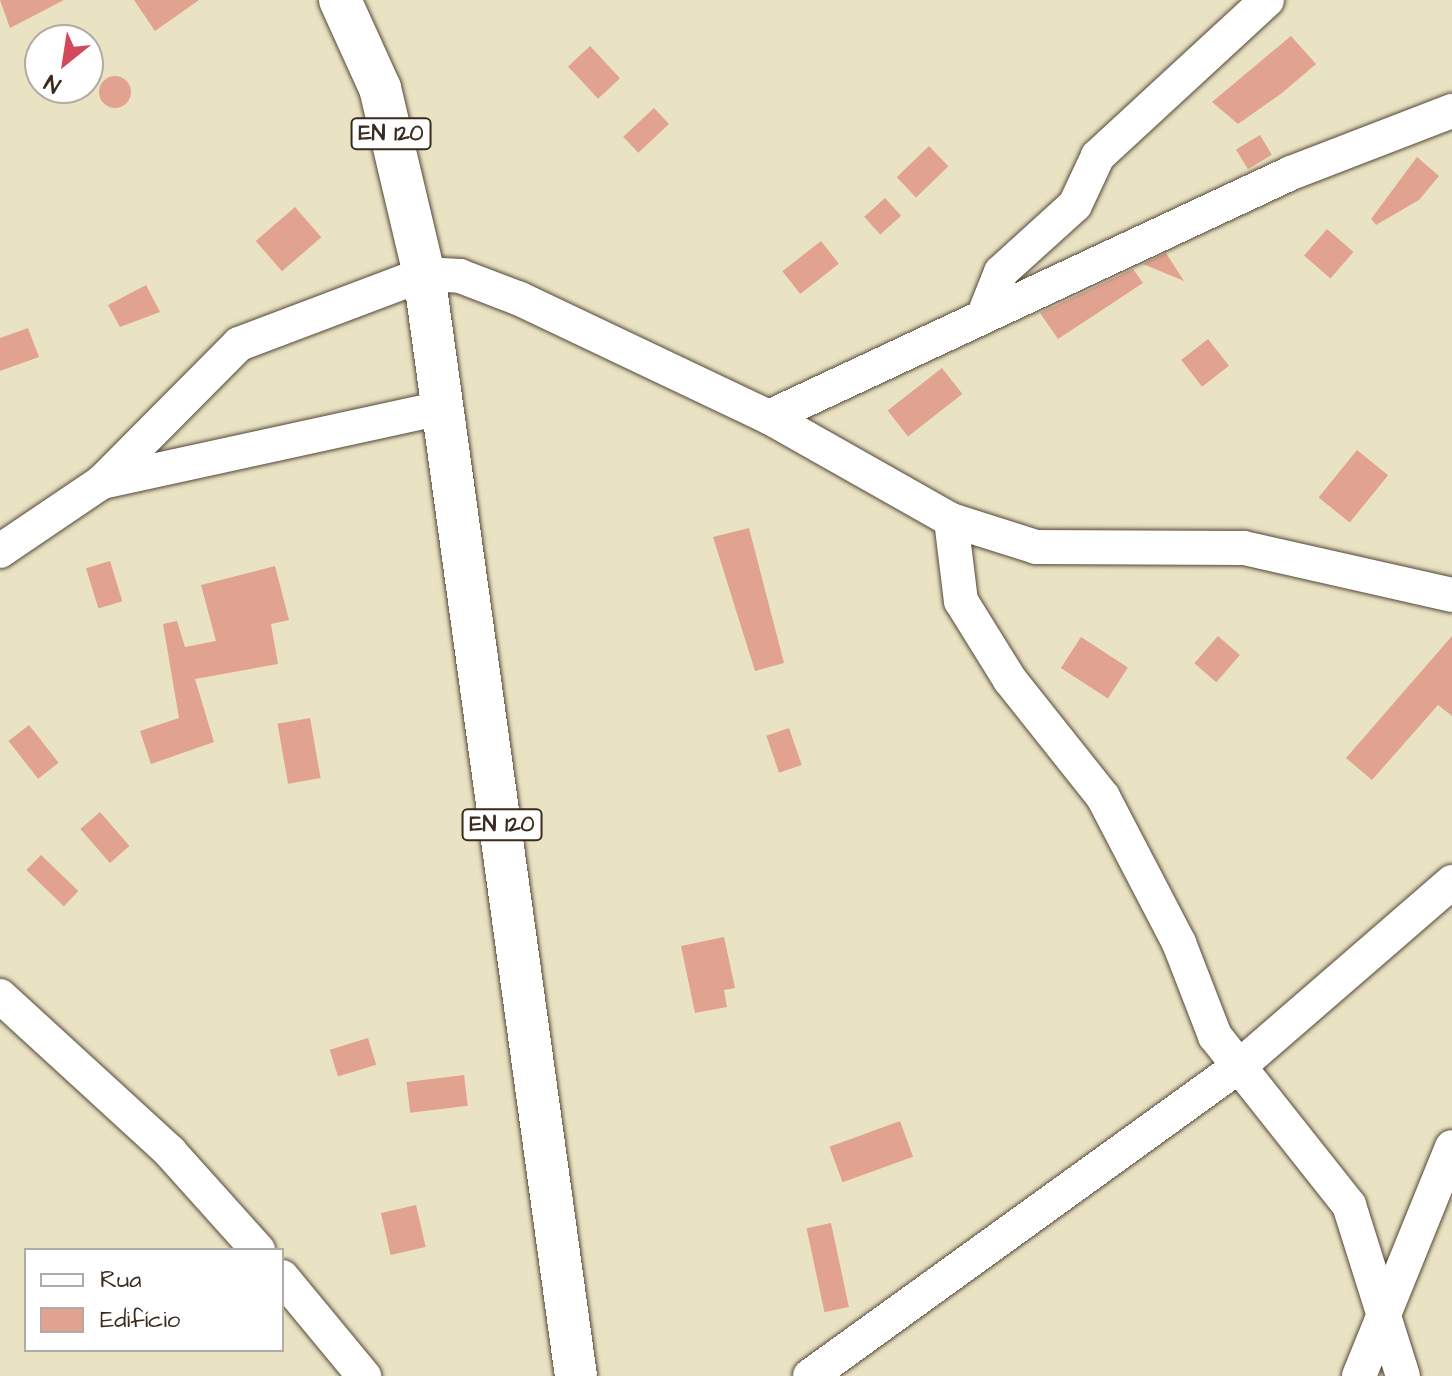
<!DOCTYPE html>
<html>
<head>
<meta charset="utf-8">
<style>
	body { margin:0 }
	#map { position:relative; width:1452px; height:1376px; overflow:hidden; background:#e9e3c3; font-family:"Architects Daughter",sans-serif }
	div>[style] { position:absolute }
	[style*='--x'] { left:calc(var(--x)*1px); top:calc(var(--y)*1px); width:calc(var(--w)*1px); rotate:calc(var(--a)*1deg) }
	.building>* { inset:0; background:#e1a38f; transform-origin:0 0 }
	.round { border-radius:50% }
	.roads { filter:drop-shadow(0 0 2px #554637) drop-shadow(0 0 2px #554637) }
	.minor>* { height:34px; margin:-17px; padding:0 17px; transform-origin:17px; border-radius:17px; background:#fff }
	.major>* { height:42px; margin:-21px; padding:0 21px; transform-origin:21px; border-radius:21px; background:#fff }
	span { translate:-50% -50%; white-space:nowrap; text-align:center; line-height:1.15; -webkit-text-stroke:8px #fff; paint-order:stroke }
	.shield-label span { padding:2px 6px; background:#fff; border:2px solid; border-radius:6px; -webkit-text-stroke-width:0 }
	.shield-label { font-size:22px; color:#3b2a1e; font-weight:700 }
	.legend { position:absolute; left:24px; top:1248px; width:260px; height:104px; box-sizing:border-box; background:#fff; border:2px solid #b1aaa5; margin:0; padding:10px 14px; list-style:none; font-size:24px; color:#3b2a1e }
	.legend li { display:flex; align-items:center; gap:16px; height:40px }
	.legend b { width:40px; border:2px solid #b1aaa5 }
	.north { position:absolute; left:24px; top:24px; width:80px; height:80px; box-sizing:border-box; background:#fff; border:2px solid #b1aaa5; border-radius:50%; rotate:210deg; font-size:22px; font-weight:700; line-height:32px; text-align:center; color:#3b2a1e }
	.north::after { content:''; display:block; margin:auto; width:28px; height:36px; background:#d1495b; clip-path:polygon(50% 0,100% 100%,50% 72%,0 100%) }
</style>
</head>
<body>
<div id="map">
	<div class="building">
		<i style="clip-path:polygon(0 0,64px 0,10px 28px)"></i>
		<i style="clip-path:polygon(134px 0,199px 0,155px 31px)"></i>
		<i style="clip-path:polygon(1291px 36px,1316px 64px,1282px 93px,1238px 124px,1212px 102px)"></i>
		<i style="left:590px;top:46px;width:44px;height:30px;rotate:47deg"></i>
		<i class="round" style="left:99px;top:76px;width:32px;height:32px"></i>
		<i style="left:654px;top:108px;width:22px;height:42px;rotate:47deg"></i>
		<i style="left:1260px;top:135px;width:23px;height:28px;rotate:59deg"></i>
		<i style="left:929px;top:146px;width:28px;height:45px;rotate:46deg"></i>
		<i style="clip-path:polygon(1417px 157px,1439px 176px,1419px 200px,1376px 225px,1371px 219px)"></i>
		<i style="left:885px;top:198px;width:24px;height:28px;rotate:48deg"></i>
		<i style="left:295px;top:207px;width:40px;height:52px;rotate:49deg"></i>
		<i style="left:1327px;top:229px;width:35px;height:35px;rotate:41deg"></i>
		<i style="left:821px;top:241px;width:29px;height:49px;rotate:52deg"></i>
		<i style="clip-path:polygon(1166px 253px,1184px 281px,1143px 264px)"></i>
		<i style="clip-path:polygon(1133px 269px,1143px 283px,1058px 339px,1040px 313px)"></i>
		<i style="clip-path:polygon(146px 285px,160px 312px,120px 327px,108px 305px)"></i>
		<i style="clip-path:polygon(28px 328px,39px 357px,0 371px,0 338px)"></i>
		<i style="left:1208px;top:339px;width:34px;height:34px;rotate:52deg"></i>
		<i style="left:942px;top:368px;width:33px;height:69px;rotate:52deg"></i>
		<i style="left:1357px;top:450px;width:40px;height:61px;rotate:39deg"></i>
		<i style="clip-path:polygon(749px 528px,784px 663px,755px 671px,713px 537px)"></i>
		<i style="left:110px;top:561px;width:42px;height:25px;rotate:73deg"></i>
		<i style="clip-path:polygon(275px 566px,289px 620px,271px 624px,278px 664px,195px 679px,214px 742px,151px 764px,140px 731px,179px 718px,163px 624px,177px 621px,185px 647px,216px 641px,201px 585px)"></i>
		<i style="left:1218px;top:636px;width:29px;height:36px;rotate:41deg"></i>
		<i style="clip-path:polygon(1452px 636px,1452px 716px,1438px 705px,1372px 780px,1346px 758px)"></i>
		<i style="left:1081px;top:637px;width:56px;height:37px;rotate:33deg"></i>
		<i style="left:310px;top:718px;width:61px;height:33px;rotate:80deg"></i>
		<i style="left:29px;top:725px;width:48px;height:26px;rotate:52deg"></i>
		<i style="left:789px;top:728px;width:39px;height:24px;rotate:71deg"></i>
		<i style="left:100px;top:812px;width:45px;height:26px;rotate:49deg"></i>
		<i style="left:41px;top:855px;width:52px;height:21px;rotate:44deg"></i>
		<i style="clip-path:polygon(724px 937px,735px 988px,724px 990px,727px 1007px,695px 1013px,681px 946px)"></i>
		<i style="left:368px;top:1038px;width:28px;height:40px;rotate:73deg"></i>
		<i style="left:464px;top:1075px;width:31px;height:58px;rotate:83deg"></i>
		<i style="left:900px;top:1121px;width:38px;height:75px;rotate:70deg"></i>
		<i style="left:416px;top:1205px;width:43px;height:36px;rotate:77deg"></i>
		<i style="left:831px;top:1223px;width:86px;height:25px;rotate:78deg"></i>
	</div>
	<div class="roads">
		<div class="minor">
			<i style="--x:985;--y:312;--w:43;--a:-68.2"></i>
			<i style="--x:1001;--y:272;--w:100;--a:-42.2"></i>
			<i style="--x:1075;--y:205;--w:54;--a:-64.9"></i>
			<i style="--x:1098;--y:156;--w:230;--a:-42.7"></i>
			<i style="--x:769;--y:417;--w:576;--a:-25.05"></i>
			<i style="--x:1291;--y:173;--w:173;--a:-21.1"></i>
			<i style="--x:102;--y:482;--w:351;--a:-12.3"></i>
			<i style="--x:951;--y:520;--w:82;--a:83"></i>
			<i style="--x:961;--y:601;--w:93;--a:58.2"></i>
			<i style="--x:1010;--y:680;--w:149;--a:51.5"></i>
			<i style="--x:1103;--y:797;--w:165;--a:62.5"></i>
			<i style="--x:1179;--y:943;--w:100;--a:68.8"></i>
			<i style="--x:1215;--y:1036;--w:216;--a:51.6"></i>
			<i style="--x:1349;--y:1205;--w:179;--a:72.5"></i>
			<i style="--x:0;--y:551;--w:123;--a:-34.1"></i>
			<i style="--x:102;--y:482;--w:194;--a:-45.2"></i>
			<i style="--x:239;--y:344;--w:198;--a:-20.7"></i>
			<i style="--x:424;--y:274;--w:36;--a:3"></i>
			<i style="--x:460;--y:276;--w:64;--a:21"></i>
			<i style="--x:520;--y:299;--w:276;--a:25.4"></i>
			<i style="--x:769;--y:417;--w:209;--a:29.5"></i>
			<i style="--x:951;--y:520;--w:89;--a:17.6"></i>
			<i style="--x:1036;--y:547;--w:208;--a:0.3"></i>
			<i style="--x:1244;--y:548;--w:213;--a:12.7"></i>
			<i style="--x:0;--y:996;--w:231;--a:42.5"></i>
			<i style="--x:170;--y:1152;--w:132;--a:48.1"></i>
			<i style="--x:282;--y:1277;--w:129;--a:50.4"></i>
			<i style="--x:810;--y:1376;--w:533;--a:-35.84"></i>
			<i style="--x:1242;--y:1064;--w:278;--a:-40.9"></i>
			<i style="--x:1359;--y:1376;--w:247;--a:-67.9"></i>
		</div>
		<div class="major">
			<i style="--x:340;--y:0;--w:97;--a:65.6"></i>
			<i style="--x:380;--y:88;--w:191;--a:76.7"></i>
			<i style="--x:424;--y:274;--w:1112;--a:82.15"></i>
		</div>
	</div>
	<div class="shield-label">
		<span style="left:391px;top:134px">EN 120</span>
		<span style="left:502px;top:825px">EN 120</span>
	</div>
	<ul class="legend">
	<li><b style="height:10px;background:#fff"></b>Rua</li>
	<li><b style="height:22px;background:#e1a38f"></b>Edifício</li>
	</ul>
	<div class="north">N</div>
</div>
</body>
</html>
